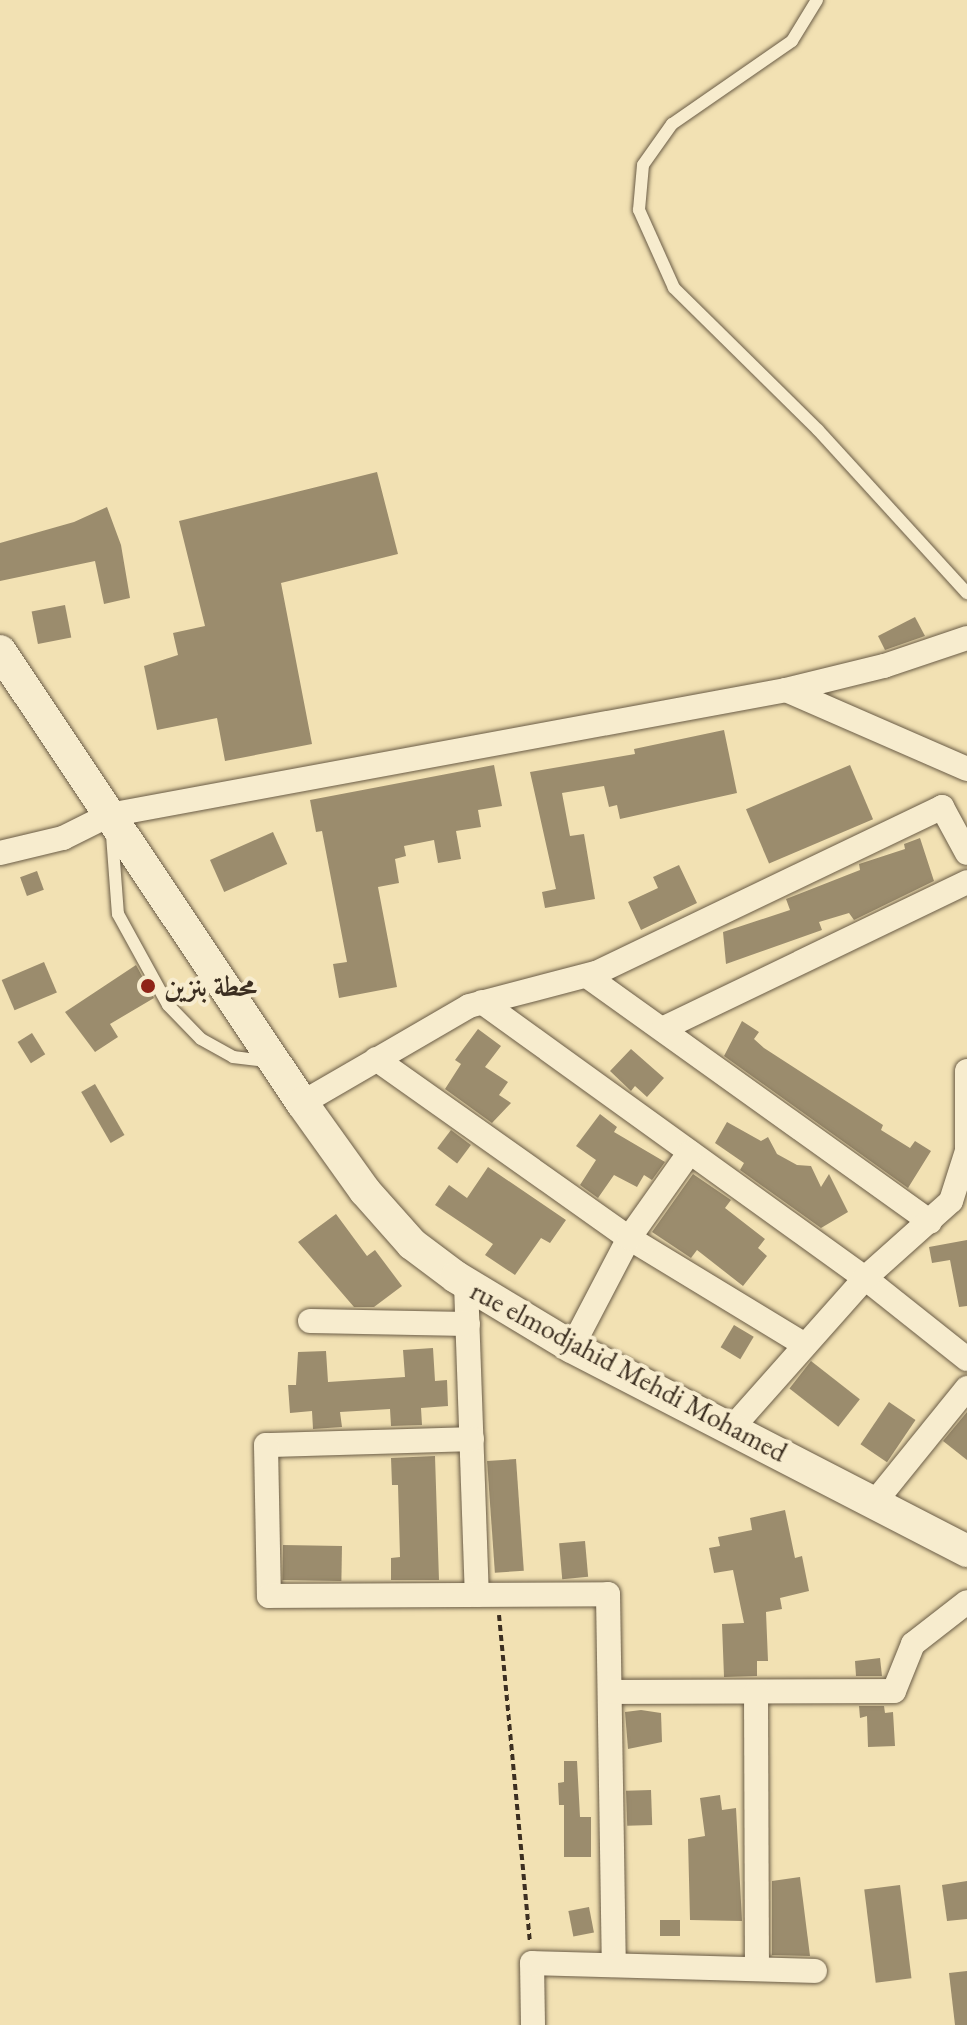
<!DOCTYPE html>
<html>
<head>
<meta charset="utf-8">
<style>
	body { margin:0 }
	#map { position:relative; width:967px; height:2025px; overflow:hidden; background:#f2e1b3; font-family:"EB Garamond",Amiri,serif }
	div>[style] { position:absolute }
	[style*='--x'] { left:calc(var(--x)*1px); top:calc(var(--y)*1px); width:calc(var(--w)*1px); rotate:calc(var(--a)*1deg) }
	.building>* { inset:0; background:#9b8c6d; transform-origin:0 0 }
	.path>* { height:4px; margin-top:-2px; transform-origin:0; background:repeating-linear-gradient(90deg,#3c2f21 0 6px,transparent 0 10px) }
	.roads { filter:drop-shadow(0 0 2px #6a5c46) drop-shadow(0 0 2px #6a5c46) }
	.service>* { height:12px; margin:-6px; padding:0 6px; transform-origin:6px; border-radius:6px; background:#f7ecce }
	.minor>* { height:24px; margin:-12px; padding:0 12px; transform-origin:12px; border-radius:12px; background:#f7ecce }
	.secondary>* { height:32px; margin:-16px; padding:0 16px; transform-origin:16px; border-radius:16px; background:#f7ecce }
	.dots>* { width:22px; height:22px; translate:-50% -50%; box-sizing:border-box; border:4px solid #f7ecce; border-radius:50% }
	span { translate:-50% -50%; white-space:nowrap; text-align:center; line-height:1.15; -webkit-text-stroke:8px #f7ecce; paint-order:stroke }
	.poi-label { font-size:28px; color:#3c2f21; font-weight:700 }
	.left { translate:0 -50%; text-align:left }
	.street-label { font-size:28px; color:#3c2f21 }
</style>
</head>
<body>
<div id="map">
	<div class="building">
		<i style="clip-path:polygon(377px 472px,398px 554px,281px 583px,312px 744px,225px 761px,217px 718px,157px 730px,144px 666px,178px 655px,173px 633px,205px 626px,179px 521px)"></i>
		<i style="clip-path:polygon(107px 507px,121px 545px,130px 598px,104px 604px,95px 561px,0 581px,0 543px,74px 522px)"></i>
		<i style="left:65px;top:605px;width:33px;height:34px;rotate:79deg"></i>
		<i style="clip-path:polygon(915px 617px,925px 636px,885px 650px,878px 636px)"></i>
		<i style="clip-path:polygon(724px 730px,737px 793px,620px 819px,617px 805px,609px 807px,604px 786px,562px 793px,570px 836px,584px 834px,595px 899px,545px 908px,542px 892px,556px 889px,530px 772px,635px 754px,634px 749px)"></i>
		<i style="clip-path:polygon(494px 765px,502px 806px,478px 810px,481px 827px,456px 831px,461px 859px,438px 863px,434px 840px,404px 846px,406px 856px,395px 859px,399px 883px,378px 887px,397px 987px,339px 998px,333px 964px,347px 962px,322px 831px,316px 832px,310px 800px)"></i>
		<i style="left:850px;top:765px;width:59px;height:113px;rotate:67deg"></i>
		<i style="left:273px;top:832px;width:35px;height:69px;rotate:66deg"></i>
		<i style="clip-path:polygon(920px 838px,934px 881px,854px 920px,849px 913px,819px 922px,822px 930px,726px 964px,723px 932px,790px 910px,786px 899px,860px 870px,859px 864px,905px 849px,904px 844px)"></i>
		<i style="clip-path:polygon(679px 865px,697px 903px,641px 930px,628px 902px,658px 888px,653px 877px)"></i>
		<i style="left:37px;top:871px;width:20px;height:18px;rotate:70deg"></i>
		<i style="left:44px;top:962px;width:33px;height:46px;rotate:67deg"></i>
		<i style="clip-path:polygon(136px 965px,154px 998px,110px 1024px,118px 1037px,95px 1052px,65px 1012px)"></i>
		<i style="clip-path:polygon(742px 1021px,759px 1032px,754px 1039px,764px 1048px,883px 1125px,881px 1130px,910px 1148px,915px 1141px,931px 1151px,908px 1188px,724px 1056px)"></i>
		<i style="clip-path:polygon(478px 1029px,501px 1046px,485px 1067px,508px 1082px,499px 1095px,511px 1103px,492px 1123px,445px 1089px,461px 1064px,455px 1060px)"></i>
		<i style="left:32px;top:1033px;width:25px;height:17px;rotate:58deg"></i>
		<i style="clip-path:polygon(631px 1049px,664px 1078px,647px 1097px,635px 1086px,631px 1091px,610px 1071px)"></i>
		<i style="left:95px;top:1084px;width:59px;height:16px;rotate:60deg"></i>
		<i style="clip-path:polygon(600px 1114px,617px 1127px,614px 1132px,665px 1162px,652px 1180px,644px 1175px,637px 1187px,614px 1175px,598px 1198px,580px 1185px,596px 1160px,576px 1146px)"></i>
		<i style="clip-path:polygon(727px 1122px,761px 1141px,768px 1137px,777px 1154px,797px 1165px,811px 1166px,821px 1187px,829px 1174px,848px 1212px,821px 1228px,740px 1170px,744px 1163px,715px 1143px)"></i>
		<i style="left:451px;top:1130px;width:25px;height:23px;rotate:37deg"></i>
		<i style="clip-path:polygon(488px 1167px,566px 1220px,550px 1243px,541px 1238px,515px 1275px,485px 1255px,493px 1244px,435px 1205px,449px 1185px,467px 1198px)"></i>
		<i style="clip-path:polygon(693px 1174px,731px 1200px,725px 1208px,765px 1239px,758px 1248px,767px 1256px,743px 1286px,697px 1250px,691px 1258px,652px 1232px)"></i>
		<i style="clip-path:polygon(336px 1214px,367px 1256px,375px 1250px,402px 1286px,374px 1307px,354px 1307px,298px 1242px)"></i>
		<i style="clip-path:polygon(967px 1240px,967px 1306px,959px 1307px,950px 1260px,932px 1263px,929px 1247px)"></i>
		<i style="left:734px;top:1325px;width:23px;height:26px;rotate:31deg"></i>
		<i style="clip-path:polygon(433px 1348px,435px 1381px,447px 1380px,448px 1406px,421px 1408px,422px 1425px,391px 1426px,390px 1409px,340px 1412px,342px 1427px,313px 1429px,312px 1411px,290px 1413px,288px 1385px,296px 1385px,298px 1352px,326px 1351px,328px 1382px,405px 1377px,403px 1350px)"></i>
		<i style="left:811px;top:1361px;width:62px;height:35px;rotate:38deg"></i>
		<i style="left:889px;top:1402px;width:32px;height:51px;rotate:34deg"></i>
		<i style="clip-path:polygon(967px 1412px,967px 1460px,943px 1441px)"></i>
		<i style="clip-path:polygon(435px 1456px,439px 1580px,391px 1580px,391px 1558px,400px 1557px,398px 1485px,392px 1485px,391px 1458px)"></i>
		<i style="left:516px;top:1459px;width:112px;height:29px;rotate:86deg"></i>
		<i style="clip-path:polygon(785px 1510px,795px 1558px,802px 1556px,809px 1591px,780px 1598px,782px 1609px,766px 1612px,768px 1661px,757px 1661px,757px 1676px,724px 1677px,722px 1624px,744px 1623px,733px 1570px,714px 1573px,709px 1548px,720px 1546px,718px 1537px,752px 1530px,750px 1518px)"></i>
		<i style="left:585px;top:1541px;width:36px;height:26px;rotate:85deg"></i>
		<i style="left:283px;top:1545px;width:59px;height:35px;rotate:1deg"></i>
		<i style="clip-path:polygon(880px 1658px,882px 1676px,856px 1676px,855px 1661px)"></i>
		<i style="clip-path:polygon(859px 1706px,884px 1706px,885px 1713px,893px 1712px,895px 1746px,868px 1747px,867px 1716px,860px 1718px)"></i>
		<i style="clip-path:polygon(641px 1710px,661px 1713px,662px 1742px,628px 1749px,625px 1712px)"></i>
		<i style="clip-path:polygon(564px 1761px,577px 1761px,580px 1817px,591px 1817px,591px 1857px,564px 1857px,564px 1805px,559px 1805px,558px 1783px,564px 1782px)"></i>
		<i style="left:651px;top:1790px;width:35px;height:25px;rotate:88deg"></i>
		<i style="clip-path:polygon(720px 1795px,722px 1810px,736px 1808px,742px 1921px,690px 1920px,688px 1839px,705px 1836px,700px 1798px)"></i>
		<i style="clip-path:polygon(800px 1877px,810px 1956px,772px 1955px,772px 1881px)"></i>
		<i style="clip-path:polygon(967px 1881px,967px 1919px,947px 1921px,942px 1885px)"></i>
		<i style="left:900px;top:1885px;width:94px;height:36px;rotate:83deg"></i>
		<i style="left:589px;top:1907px;width:26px;height:21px;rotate:79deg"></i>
		<i style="left:660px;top:1920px;width:20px;height:16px"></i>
		<i style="clip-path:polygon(967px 1971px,967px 2025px,955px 2025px,949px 1973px)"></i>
	</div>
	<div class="path">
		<i style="--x:499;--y:1615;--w:327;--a:84.6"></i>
	</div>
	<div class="roads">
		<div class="service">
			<i style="--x:817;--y:0;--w:48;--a:121.4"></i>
			<i style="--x:792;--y:41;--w:146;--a:145.3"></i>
			<i style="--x:672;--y:124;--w:50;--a:125.3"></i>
			<i style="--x:643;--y:165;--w:45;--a:95.1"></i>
			<i style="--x:639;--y:210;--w:85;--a:65.8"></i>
			<i style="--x:674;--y:288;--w:202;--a:44.6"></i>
			<i style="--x:818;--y:430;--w:221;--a:47.6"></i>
			<i style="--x:112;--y:835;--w:79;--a:85.7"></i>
			<i style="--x:118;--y:914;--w:104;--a:61.2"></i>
			<i style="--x:168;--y:1005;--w:47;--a:45.9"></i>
			<i style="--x:201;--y:1039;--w:37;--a:29"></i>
			<i style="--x:233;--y:1057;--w:38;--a:7"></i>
		</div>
		<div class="minor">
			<i style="--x:786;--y:690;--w:101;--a:-13.8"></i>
			<i style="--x:884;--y:666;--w:88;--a:-18.6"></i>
			<i style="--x:0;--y:853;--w:65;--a:-13.4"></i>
			<i style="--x:63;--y:838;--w:51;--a:-26.6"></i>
			<i style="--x:109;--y:815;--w:688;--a:-10.46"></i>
			<i style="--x:786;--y:690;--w:197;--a:23.6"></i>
			<i style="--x:587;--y:976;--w:422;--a:35.6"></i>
			<i style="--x:482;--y:1002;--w:472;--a:35.8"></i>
			<i style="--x:865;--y:1278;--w:130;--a:38.5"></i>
			<i style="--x:664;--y:1028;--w:336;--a:-25.7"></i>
			<i style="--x:376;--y:1059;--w:310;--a:35.3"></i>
			<i style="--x:629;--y:1238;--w:206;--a:31.3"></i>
			<i style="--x:302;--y:1103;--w:193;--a:-30.1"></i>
			<i style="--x:469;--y:1006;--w:131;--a:-14.6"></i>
			<i style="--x:596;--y:973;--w:384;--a:-25.6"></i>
			<i style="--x:942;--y:807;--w:52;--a:61.5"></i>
			<i style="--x:466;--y:1284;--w:311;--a:88"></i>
			<i style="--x:310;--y:1321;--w:158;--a:1.1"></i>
			<i style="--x:572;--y:1347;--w:123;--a:-62.4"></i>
			<i style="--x:629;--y:1238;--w:105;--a:-54.7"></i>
			<i style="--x:732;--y:1428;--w:200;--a:-48.4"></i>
			<i style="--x:865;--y:1278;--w:115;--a:-41.8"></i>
			<i style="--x:951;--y:1201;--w:52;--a:-72.3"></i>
			<i style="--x:967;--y:1151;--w:80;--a:-90"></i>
			<i style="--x:472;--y:1439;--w:206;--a:178.3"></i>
			<i style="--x:266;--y:1445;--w:151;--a:88.9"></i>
			<i style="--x:269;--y:1596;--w:339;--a:-0.3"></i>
			<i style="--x:608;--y:1594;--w:371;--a:89.1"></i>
			<i style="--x:874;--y:1503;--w:148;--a:-51"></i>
			<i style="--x:610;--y:1692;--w:284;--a:-0.2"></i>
			<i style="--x:894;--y:1691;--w:51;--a:-68"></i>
			<i style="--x:913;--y:1644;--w:68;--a:-37.9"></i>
			<i style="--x:756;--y:1692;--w:277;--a:89.8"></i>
			<i style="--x:533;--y:2025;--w:62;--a:-90.9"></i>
			<i style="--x:532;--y:1963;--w:283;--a:1.6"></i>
		</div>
		<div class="secondary">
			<i style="--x:0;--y:651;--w:544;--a:56.25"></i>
			<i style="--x:302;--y:1103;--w:108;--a:54.4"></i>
			<i style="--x:365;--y:1191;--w:71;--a:48.4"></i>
			<i style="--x:412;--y:1244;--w:55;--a:36.9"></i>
			<i style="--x:456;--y:1277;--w:135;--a:31.1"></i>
			<i style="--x:572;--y:1347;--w:445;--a:27.3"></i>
		</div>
	</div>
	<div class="dots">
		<i style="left:148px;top:986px;background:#8f2418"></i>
	</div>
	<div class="poi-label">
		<span class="left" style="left:164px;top:986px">محطة بنزين</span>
	</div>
	<div class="street-label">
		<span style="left:629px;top:1371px;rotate:28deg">rue elmodjahid Mehdi Mohamed</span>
	</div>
</div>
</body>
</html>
